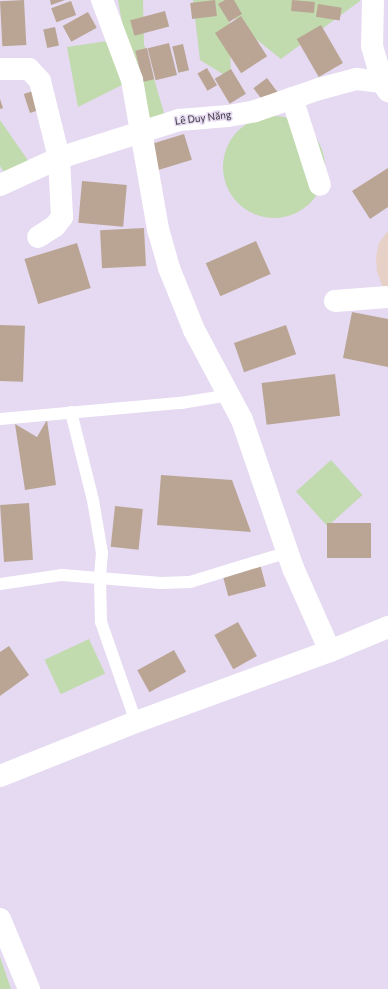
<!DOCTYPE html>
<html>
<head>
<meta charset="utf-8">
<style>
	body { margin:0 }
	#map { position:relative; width:388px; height:989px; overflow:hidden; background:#e5daf1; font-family:Commissioner,sans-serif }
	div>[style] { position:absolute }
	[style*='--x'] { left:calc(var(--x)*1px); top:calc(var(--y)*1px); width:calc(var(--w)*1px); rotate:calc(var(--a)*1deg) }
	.industrial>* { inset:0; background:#e7d0c6 }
	.green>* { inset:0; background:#c1daae; transform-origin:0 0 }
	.round { border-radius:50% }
	.building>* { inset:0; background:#baa595; transform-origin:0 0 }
	.lane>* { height:12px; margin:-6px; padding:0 6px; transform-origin:6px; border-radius:6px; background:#fff }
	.street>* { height:22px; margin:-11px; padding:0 11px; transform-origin:11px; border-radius:11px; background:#fff }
	.secondary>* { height:22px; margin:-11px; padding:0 11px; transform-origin:11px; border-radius:11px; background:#fff }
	span { translate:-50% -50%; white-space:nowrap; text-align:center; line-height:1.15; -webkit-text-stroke:3px #e5daf1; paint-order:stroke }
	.street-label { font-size:10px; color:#3b363f }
</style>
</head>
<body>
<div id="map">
	<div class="industrial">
		<i style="clip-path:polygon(388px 231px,388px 292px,382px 285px,377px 272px,376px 257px,379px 243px)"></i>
	</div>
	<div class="green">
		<i style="clip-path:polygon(118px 0,143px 0,144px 44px,166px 120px,141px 129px)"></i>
		<i style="clip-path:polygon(193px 0,229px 0,231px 79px,200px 60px)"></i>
		<i style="clip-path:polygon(233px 0,360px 0,360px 1px,281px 59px,236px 23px)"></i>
		<i style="clip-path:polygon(114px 40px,132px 80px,78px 107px,67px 47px)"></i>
		<i class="round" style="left:223px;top:116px;width:102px;height:102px"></i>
		<i style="clip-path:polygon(0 120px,36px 172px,14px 188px,0 166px)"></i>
		<i style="left:331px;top:460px;width:47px;height:47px;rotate:48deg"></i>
		<i style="left:89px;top:639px;width:38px;height:49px;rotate:65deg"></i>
		<i style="clip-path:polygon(0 957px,11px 989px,0 989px)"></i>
	</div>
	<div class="building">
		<i style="left:24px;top:0;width:45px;height:24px;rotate:87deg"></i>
		<i style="clip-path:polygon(50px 0,65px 0,51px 5px)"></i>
		<i style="left:215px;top:0;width:16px;height:25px;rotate:83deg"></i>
		<i style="clip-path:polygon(225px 0,234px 0,242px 14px,229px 22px,218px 4px)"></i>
		<i style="left:292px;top:0;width:23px;height:11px;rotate:5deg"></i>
		<i style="left:71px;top:1px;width:15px;height:21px;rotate:70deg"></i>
		<i style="left:318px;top:4px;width:24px;height:13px;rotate:9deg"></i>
		<i style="left:165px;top:11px;width:16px;height:36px;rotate:75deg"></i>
		<i style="left:88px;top:12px;width:18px;height:29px;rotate:61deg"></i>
		<i style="left:241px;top:16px;width:48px;height:31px;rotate:57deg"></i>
		<i style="left:321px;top:25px;width:44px;height:28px;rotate:60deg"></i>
		<i style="left:55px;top:27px;width:19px;height:12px;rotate:78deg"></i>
		<i style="left:169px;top:43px;width:33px;height:22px;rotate:76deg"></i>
		<i style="left:183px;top:44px;width:27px;height:11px;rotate:77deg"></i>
		<i style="left:147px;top:48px;width:32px;height:12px;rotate:77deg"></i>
		<i style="left:207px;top:68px;width:20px;height:11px;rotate:60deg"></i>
		<i style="left:231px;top:69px;width:29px;height:19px;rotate:59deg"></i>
		<i style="left:267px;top:78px;width:20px;height:17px;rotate:53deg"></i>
		<i style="left:39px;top:89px;width:20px;height:16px;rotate:72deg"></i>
		<i style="clip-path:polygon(0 99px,3px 108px,0 109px)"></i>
		<i style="left:184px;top:134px;width:27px;height:35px;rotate:73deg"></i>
		<i style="clip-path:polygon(388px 168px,388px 207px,370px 219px,352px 191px)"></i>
		<i style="left:82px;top:181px;width:45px;height:42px;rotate:5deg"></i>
		<i style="left:144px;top:228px;width:38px;height:44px;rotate:87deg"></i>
		<i style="left:256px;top:241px;width:36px;height:55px;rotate:66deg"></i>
		<i style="left:77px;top:243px;width:47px;height:55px;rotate:73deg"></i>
		<i style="clip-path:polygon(352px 312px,388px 319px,388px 367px,343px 358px)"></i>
		<i style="left:0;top:325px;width:25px;height:56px;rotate:2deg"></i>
		<i style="left:286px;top:325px;width:31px;height:55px;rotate:71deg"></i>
		<i style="left:335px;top:374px;width:42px;height:74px;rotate:83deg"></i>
		<i style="clip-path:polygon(47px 420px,56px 485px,25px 490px,15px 424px,37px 437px)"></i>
		<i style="clip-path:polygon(161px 475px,232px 480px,251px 532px,157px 525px)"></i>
		<i style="left:29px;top:503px;width:57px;height:29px;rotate:86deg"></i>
		<i style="left:115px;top:506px;width:28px;height:41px;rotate:6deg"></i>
		<i style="left:371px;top:523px;width:35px;height:44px;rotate:90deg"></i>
		<i style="left:260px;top:564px;width:23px;height:39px;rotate:75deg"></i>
		<i style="left:238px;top:622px;width:39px;height:27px;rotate:61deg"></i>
		<i style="clip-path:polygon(9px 646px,29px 675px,0 696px,0 652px)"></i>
		<i style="left:174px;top:650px;width:25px;height:42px;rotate:61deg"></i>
	</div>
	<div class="lane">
		<i style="--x:71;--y:412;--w:91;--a:76"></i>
		<i style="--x:93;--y:500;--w:54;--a:80.4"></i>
		<i style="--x:102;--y:553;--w:25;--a:95"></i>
		<i style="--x:100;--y:578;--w:44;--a:88.7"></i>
		<i style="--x:101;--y:622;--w:106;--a:70.7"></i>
		<i style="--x:0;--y:419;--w:182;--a:-5.1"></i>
		<i style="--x:181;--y:403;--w:50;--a:-9.3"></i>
		<i style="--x:0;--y:584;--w:63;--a:-8.3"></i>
		<i style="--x:62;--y:575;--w:99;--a:4.6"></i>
		<i style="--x:161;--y:583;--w:29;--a:-2"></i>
		<i style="--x:190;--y:582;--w:102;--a:-17"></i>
	</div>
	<div class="street">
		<i style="--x:102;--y:0;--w:85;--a:69.4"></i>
		<i style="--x:132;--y:80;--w:151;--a:80.1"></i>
		<i style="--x:158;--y:229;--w:41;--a:74.2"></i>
		<i style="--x:169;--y:268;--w:67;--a:68"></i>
		<i style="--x:194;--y:330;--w:102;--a:61.9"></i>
		<i style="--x:242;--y:420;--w:157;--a:71"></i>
		<i style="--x:293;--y:568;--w:91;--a:66"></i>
		<i style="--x:373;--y:0;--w:46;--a:91.2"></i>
		<i style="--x:372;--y:46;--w:37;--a:74"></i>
		<i style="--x:382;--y:82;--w:11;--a:56"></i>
		<i style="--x:0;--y:69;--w:29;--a:0"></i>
		<i style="--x:29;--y:69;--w:16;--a:47"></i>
		<i style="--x:40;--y:81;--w:79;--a:76.1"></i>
		<i style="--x:59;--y:158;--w:59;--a:87.1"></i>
		<i style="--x:62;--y:217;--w:11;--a:128"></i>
		<i style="--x:55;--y:226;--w:20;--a:147"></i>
		<i style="--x:292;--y:98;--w:91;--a:72.2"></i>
		<i style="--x:0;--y:185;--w:65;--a:-24.6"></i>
		<i style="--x:59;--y:158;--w:126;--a:-17.6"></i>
		<i style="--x:179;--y:120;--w:49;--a:-4.7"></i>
		<i style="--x:228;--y:116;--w:27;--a:-10"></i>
		<i style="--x:255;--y:111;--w:68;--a:-19"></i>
		<i style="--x:319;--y:89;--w:39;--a:-15"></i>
		<i style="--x:357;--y:79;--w:25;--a:7"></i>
		<i style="--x:382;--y:82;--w:6;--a:-18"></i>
		<i style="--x:335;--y:301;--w:53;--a:-4.3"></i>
		<i style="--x:0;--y:776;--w:146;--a:-21.7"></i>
		<i style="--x:136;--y:722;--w:207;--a:-20.1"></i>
		<i style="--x:330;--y:651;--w:63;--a:-22.5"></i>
	</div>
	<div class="secondary">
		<i style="--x:0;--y:919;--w:76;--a:67.5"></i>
	</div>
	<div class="street-label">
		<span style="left:203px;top:118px;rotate:-7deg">Lê Duy Năng</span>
	</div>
</div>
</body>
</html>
